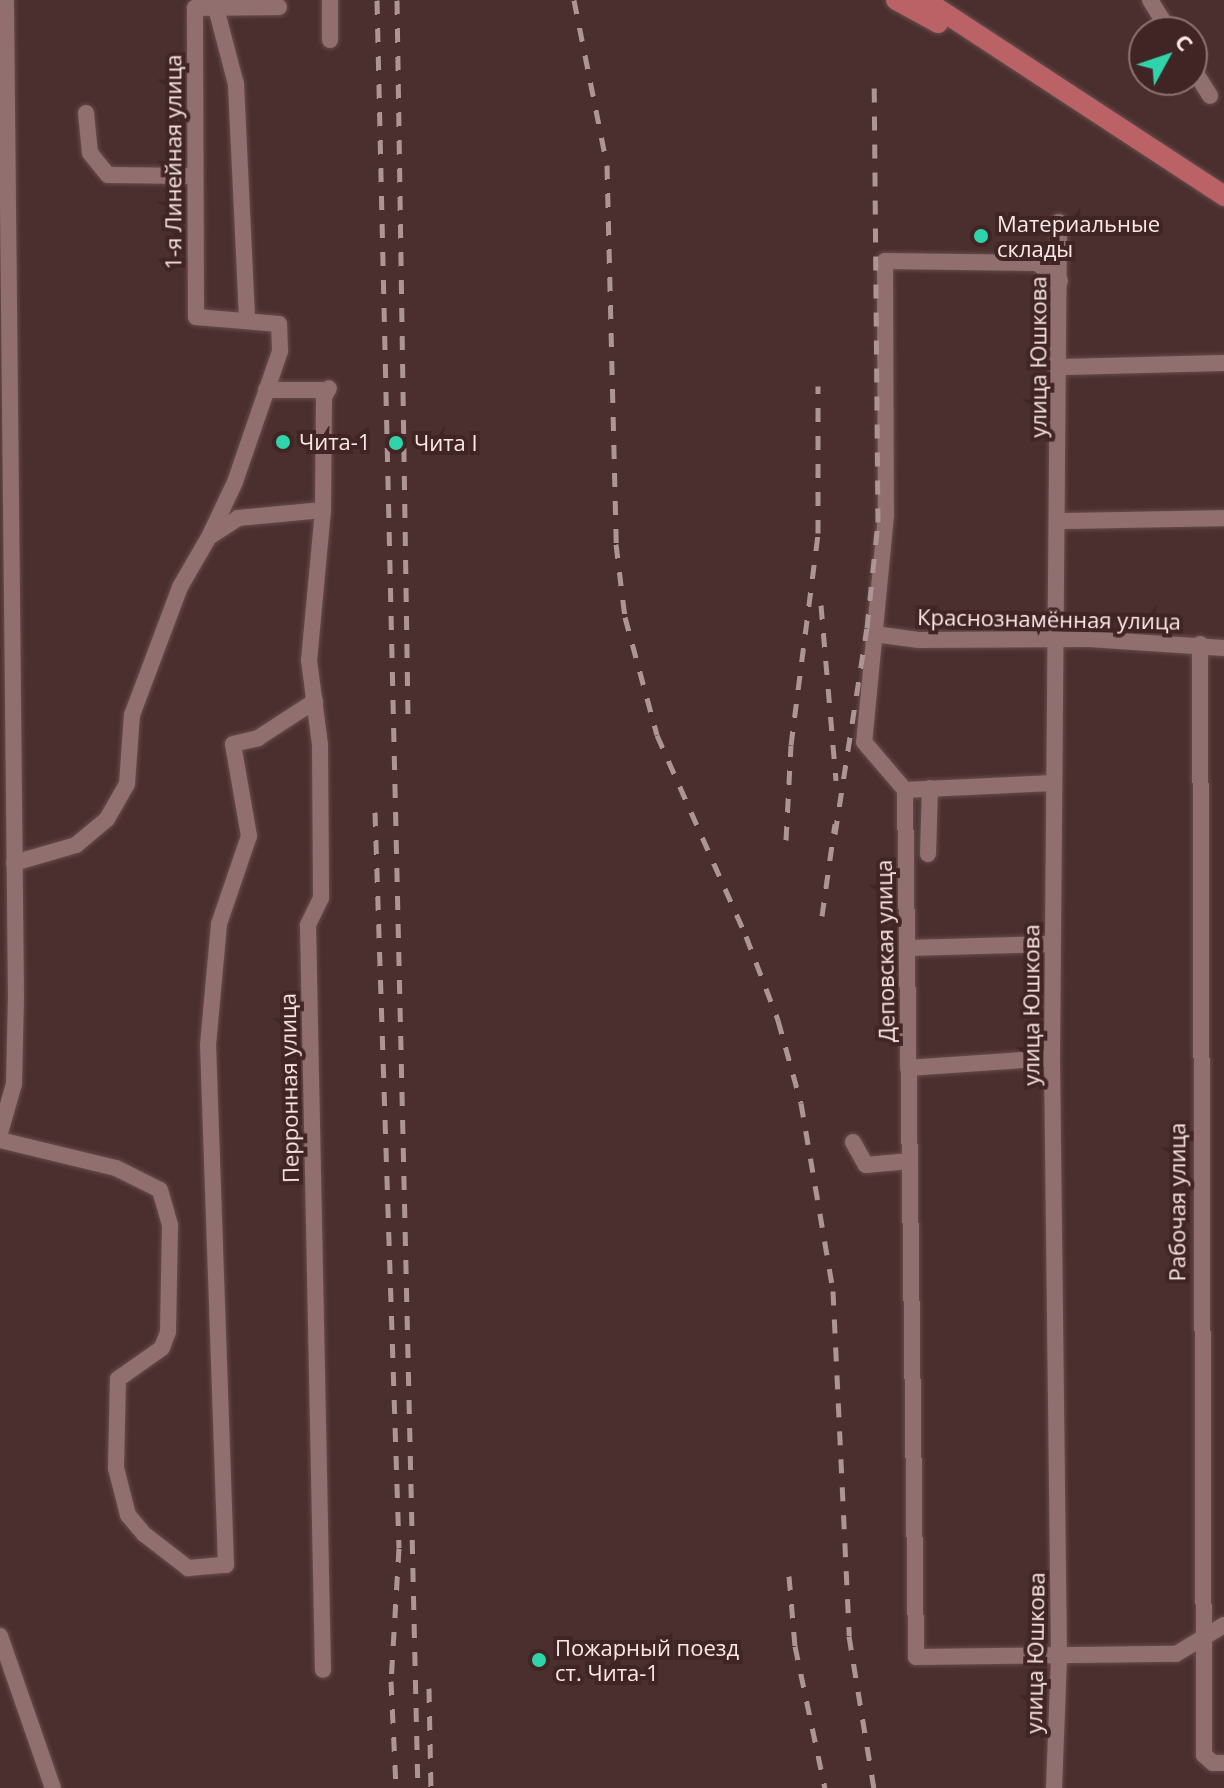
<!DOCTYPE html>
<html>
<head>
<meta charset="utf-8">
<style>
	body { margin:0 }
	#map { position:relative; width:1224px; height:1788px; overflow:hidden; background:#4b2f2e; font-family:"Open Sans",sans-serif }
	div>[style] { position:absolute }
	[style*='--x'] { left:calc(var(--x)*1px); top:calc(var(--y)*1px); width:calc(var(--w)*1px); rotate:calc(var(--a)*1deg) }
	.roads { filter:drop-shadow(0 0 2px #654d4c) drop-shadow(0 0 2px #654d4c) }
	.minor>* { height:16px; margin:-8px; padding:0 8px; transform-origin:8px; border-radius:8px; background:#906f6e }
	.major>* { height:20px; margin:-10px; padding:0 10px; transform-origin:10px; border-radius:10px; background:#bb6266 }
	.rail>* { height:5px; margin-top:-2.5px; transform-origin:0; background:repeating-linear-gradient(90deg,#ac9594 0 14px,transparent 0 28px) }
	.dots>* { width:22px; height:22px; translate:-50% -50%; box-sizing:border-box; border:4px solid #402524; border-radius:50% }
	span { translate:-50% -50%; white-space:nowrap; text-align:center; line-height:1.15; -webkit-text-stroke:8px #402524; paint-order:stroke }
	.street-label { font-size:22px; color:#fbe8e7 }
	.poi-label { font-size:22px; color:#fbe8e7 }
	.left { translate:0 -50%; text-align:left }
	.north { position:absolute; left:1128px; top:16px; width:80px; height:80px; box-sizing:border-box; background:#402524; border:2px solid #8b7372; border-radius:50%; rotate:50deg; font-size:22px; font-weight:700; line-height:32px; text-align:center; color:#fbe8e7 }
	.north::after { content:''; display:block; margin:auto; width:28px; height:36px; background:#30d4aa; clip-path:polygon(50% 0,100% 100%,50% 72%,0 100%) }
</style>
</head>
<body>
<div id="map">
	<div class="roads">
		<div class="minor">
			<i style="--x:330;--y:0;--w:40;--a:90"></i>
			<i style="--x:1150;--y:0;--w:38;--a:58"></i>
			<i style="--x:216;--y:8;--w:79;--a:75.3"></i>
			<i style="--x:236;--y:84;--w:237;--a:87.3"></i>
			<i style="--x:1192;--y:67;--w:34;--a:58"></i>
			<i style="--x:86;--y:113;--w:40;--a:84.3"></i>
			<i style="--x:90;--y:153;--w:28;--a:51"></i>
			<i style="--x:108;--y:175;--w:86;--a:0.7"></i>
			<i style="--x:1060;--y:281;--w:29;--a:-142"></i>
			<i style="--x:1037;--y:263;--w:152;--a:-179.2"></i>
			<i style="--x:885;--y:261;--w:254;--a:89.8"></i>
			<i style="--x:886;--y:515;--w:228;--a:95.5"></i>
			<i style="--x:864;--y:742;--w:63;--a:49.5"></i>
			<i style="--x:905;--y:790;--w:867;--a:89.27"></i>
			<i style="--x:916;--y:1657;--w:260;--a:-0.7"></i>
			<i style="--x:1176;--y:1654;--w:56;--a:-31.1"></i>
			<i style="--x:1062;--y:367;--w:162;--a:-1.4"></i>
			<i style="--x:266;--y:390;--w:54;--a:0"></i>
			<i style="--x:320;--y:390;--w:8;--a:60"></i>
			<i style="--x:323;--y:510;--w:113;--a:-89.5"></i>
			<i style="--x:324;--y:397;--w:10;--a:-61"></i>
			<i style="--x:1059;--y:521;--w:165;--a:-1"></i>
			<i style="--x:210;--y:535;--w:59;--a:-64.7"></i>
			<i style="--x:235;--y:482;--w:139;--a:-71"></i>
			<i style="--x:280;--y:351;--w:27;--a:-92"></i>
			<i style="--x:279;--y:324;--w:83;--a:-175.2"></i>
			<i style="--x:196;--y:317;--w:309;--a:-90.2"></i>
			<i style="--x:195;--y:8;--w:84;--a:-0.7"></i>
			<i style="--x:874;--y:634;--w:45;--a:7.6"></i>
			<i style="--x:919;--y:640;--w:170;--a:-0.3"></i>
			<i style="--x:1089;--y:639;--w:135;--a:3.8"></i>
			<i style="--x:1200;--y:644;--w:1111;--a:89.79"></i>
			<i style="--x:1204;--y:1755;--w:12;--a:42"></i>
			<i style="--x:1213;--y:1763;--w:11;--a:0"></i>
			<i style="--x:905;--y:790;--w:148;--a:-2.7"></i>
			<i style="--x:928;--y:854;--w:66;--a:-88.3"></i>
			<i style="--x:14;--y:863;--w:65;--a:-16.2"></i>
			<i style="--x:76;--y:845;--w:40;--a:-40"></i>
			<i style="--x:107;--y:819;--w:40;--a:-60.3"></i>
			<i style="--x:127;--y:784;--w:69;--a:-85.9"></i>
			<i style="--x:132;--y:715;--w:137;--a:-69.4"></i>
			<i style="--x:180;--y:587;--w:58;--a:-59.9"></i>
			<i style="--x:209;--y:537;--w:35;--a:-33"></i>
			<i style="--x:238;--y:518;--w:85;--a:-5.4"></i>
			<i style="--x:323;--y:510;--w:151;--a:95.3"></i>
			<i style="--x:309;--y:660;--w:86;--a:82.6"></i>
			<i style="--x:320;--y:745;--w:153;--a:89.6"></i>
			<i style="--x:321;--y:898;--w:30;--a:116"></i>
			<i style="--x:308;--y:925;--w:745;--a:88.85"></i>
			<i style="--x:907;--y:948;--w:146;--a:-1.6"></i>
			<i style="--x:908;--y:1068;--w:144;--a:-4"></i>
			<i style="--x:0;--y:1133;--w:51;--a:-74.1"></i>
			<i style="--x:14;--y:1084;--w:88;--a:-88.7"></i>
			<i style="--x:16;--y:996;--w:996;--a:-90.58"></i>
			<i style="--x:0;--y:1140;--w:119;--a:13.6"></i>
			<i style="--x:116;--y:1168;--w:49;--a:26.6"></i>
			<i style="--x:160;--y:1190;--w:37;--a:74"></i>
			<i style="--x:170;--y:1226;--w:106;--a:91.1"></i>
			<i style="--x:168;--y:1332;--w:17;--a:111"></i>
			<i style="--x:162;--y:1348;--w:54;--a:144.8"></i>
			<i style="--x:118;--y:1379;--w:89;--a:91.3"></i>
			<i style="--x:116;--y:1468;--w:49;--a:75.7"></i>
			<i style="--x:128;--y:1515;--w:25;--a:50"></i>
			<i style="--x:144;--y:1534;--w:56;--a:37.7"></i>
			<i style="--x:188;--y:1568;--w:38;--a:-5"></i>
			<i style="--x:226;--y:1565;--w:520;--a:-91.98"></i>
			<i style="--x:208;--y:1045;--w:121;--a:-84.8"></i>
			<i style="--x:219;--y:924;--w:93;--a:-71.2"></i>
			<i style="--x:249;--y:836;--w:93;--a:-99.9"></i>
			<i style="--x:233;--y:744;--w:26;--a:-13"></i>
			<i style="--x:258;--y:738;--w:68;--a:-33"></i>
			<i style="--x:853;--y:1142;--w:26;--a:61"></i>
			<i style="--x:866;--y:1165;--w:44;--a:-5.2"></i>
			<i style="--x:0;--y:1636;--w:161;--a:70.8"></i>
			<i style="--x:1054;--y:1788;--w:130;--a:-87.8"></i>
			<i style="--x:1059;--y:1658;--w:600;--a:-90.67"></i>
			<i style="--x:1052;--y:1058;--w:836;--a:-89.52"></i>
		</div>
		<div class="major">
			<i style="--x:896;--y:0;--w:48;--a:28.7"></i>
			<i style="--x:925;--y:0;--w:358;--a:33.2"></i>
		</div>
	</div>
	<div class="rail">
		<i style="--x:377;--y:0;--w:1788;--a:88.69"></i>
		<i style="--x:397;--y:0;--w:720;--a:89.12"></i>
		<i style="--x:574;--y:0;--w:168;--a:78.7"></i>
		<i style="--x:607;--y:165;--w:379;--a:88.6"></i>
		<i style="--x:616;--y:544;--w:74;--a:83"></i>
		<i style="--x:625;--y:617;--w:122;--a:74.8"></i>
		<i style="--x:657;--y:735;--w:220;--a:66.1"></i>
		<i style="--x:746;--y:936;--w:90;--a:69.1"></i>
		<i style="--x:778;--y:1020;--w:86;--a:74.5"></i>
		<i style="--x:801;--y:1103;--w:191;--a:80.3"></i>
		<i style="--x:833;--y:1291;--w:345;--a:87.3"></i>
		<i style="--x:849;--y:1636;--w:154;--a:80.7"></i>
		<i style="--x:821;--y:605;--w:176;--a:85.1"></i>
		<i style="--x:375;--y:812;--w:736;--a:88.13"></i>
		<i style="--x:399;--y:1548;--w:133;--a:93.4"></i>
		<i style="--x:391;--y:1681;--w:107;--a:87.3"></i>
		<i style="--x:835;--y:834;--w:208;--a:-81.2"></i>
		<i style="--x:867;--y:628;--w:107;--a:-84.1"></i>
		<i style="--x:878;--y:522;--w:435;--a:-90.5"></i>
		<i style="--x:786;--y:840;--w:95;--a:-87"></i>
		<i style="--x:791;--y:745;--w:214;--a:-82.7"></i>
		<i style="--x:818;--y:533;--w:147;--a:-90"></i>
		<i style="--x:822;--y:916;--w:93;--a:-82"></i>
		<i style="--x:789;--y:1576;--w:70;--a:85.1"></i>
		<i style="--x:795;--y:1646;--w:145;--a:78.1"></i>
		<i style="--x:429;--y:1688;--w:100;--a:88.9"></i>
	</div>
	<div class="dots">
		<i style="left:981px;top:236px;background:#30d4aa"></i>
		<i style="left:283px;top:442px;background:#30d4aa"></i>
		<i style="left:396px;top:443px;background:#30d4aa"></i>
		<i style="left:539px;top:1660px;background:#30d4aa"></i>
	</div>
	<div class="street-label">
		<span style="left:173px;top:162px;rotate:-90deg">1-я Линейная улица</span>
		<span style="left:1038px;top:357px;rotate:-90deg">улица Юшкова</span>
		<span style="left:1049px;top:619px;rotate:1deg">Краснознамённая улица</span>
		<span style="left:885px;top:951px;rotate:-91deg">Деповская улица</span>
		<span style="left:1031px;top:1005px;rotate:-90deg">улица Юшкова</span>
		<span style="left:289px;top:1088px;rotate:-91deg">Перронная улица</span>
		<span style="left:1177px;top:1202px;rotate:-90deg">Рабочая улица</span>
		<span style="left:1035px;top:1653px;rotate:-89deg">улица Юшкова</span>
	</div>
	<div class="poi-label">
		<span class="left" style="left:997px;top:236px">Материальные<br>склады</span>
		<span class="left" style="left:299px;top:442px">Чита-1</span>
		<span class="left" style="left:414px;top:443px">Чита I</span>
		<span class="left" style="left:555px;top:1660px">Пожарный поезд<br>ст. Чита-1</span>
	</div>
	<div class="north">С</div>
</div>
</body>
</html>
